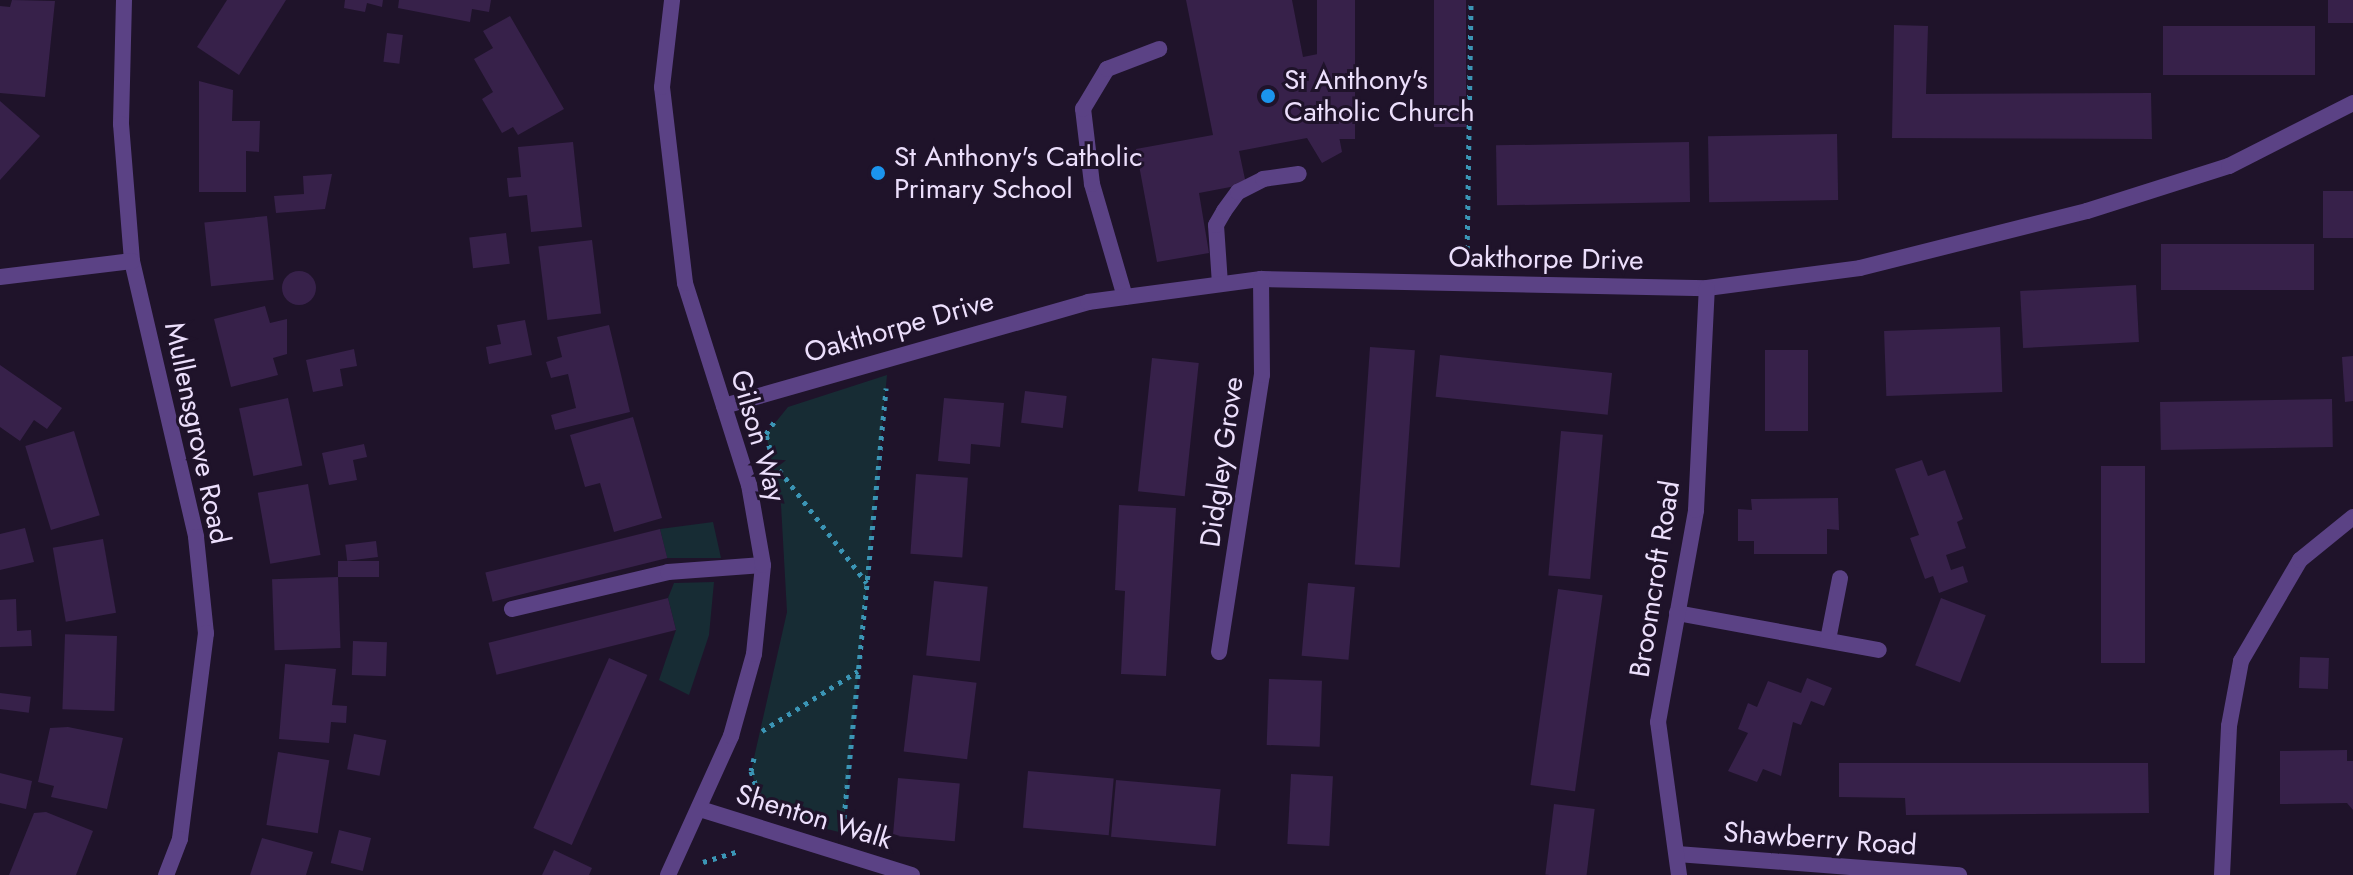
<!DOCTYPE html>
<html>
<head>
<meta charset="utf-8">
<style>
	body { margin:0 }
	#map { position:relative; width:2353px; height:875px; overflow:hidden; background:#1f132a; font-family:Jost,sans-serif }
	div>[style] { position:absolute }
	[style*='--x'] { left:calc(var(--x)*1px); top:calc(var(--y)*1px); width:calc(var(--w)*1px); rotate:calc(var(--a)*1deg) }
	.green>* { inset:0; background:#172c34 }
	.building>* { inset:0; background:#37214a; transform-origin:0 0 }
	.round { border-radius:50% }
	.path>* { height:5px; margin-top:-2.5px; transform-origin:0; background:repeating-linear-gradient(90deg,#3b95b5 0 4px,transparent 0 10px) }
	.lane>* { height:16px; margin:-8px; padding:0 8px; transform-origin:8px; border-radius:8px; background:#5b4285 }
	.street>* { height:16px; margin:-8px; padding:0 8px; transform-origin:8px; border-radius:8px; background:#5b4285 }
	.dots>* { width:22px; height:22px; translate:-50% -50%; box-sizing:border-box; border:4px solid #1f132a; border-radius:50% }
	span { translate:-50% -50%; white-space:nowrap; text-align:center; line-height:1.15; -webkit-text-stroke:6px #1f132a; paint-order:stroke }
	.poi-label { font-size:28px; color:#ecdffc }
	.left { translate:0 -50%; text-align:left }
	.street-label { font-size:28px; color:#ecdffc }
</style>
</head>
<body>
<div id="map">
	<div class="green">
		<i style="clip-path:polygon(887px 375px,867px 583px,843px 833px,782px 818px,760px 798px,751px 771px,787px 612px,781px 505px,766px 434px,788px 407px)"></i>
		<i style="clip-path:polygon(713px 522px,721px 558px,667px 558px,660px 529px)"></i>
		<i style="clip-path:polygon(714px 582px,709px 635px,689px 695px,659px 680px,676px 630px,668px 598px,674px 583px)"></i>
	</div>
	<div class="building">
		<i style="clip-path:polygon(12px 0,55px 1px,45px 97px,0 93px,0 6px,10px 7px)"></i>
		<i style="clip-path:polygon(227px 0,286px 0,239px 75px,197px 47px)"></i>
		<i style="clip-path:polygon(345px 0,383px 0,382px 7px,367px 3px,365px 12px,344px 8px)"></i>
		<i style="clip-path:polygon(399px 0,491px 0,489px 12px,472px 9px,470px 22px,398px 8px)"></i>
		<i style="clip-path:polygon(1186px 0,1292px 0,1303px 57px,1323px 53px,1342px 152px,1322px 163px,1307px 138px,1239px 151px,1246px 184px,1199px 193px,1209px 253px,1157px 262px,1136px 149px,1213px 135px)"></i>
		<i style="left:1317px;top:0;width:38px;height:139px"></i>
		<i style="left:1434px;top:0;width:32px;height:127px"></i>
		<i style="left:2328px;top:0;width:25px;height:23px"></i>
		<i style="clip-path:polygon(510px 16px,564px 109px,518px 135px,513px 127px,502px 133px,482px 99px,493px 92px,474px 59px,493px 48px,483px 31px)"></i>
		<i style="clip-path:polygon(1894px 25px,1928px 26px,1926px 94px,2151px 93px,2152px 139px,1892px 138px)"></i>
		<i style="left:2163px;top:26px;width:152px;height:49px"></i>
		<i style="left:387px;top:33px;width:16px;height:29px;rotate:7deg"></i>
		<i style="clip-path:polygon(199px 81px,233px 90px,232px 121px,260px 121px,259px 152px,246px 151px,246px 192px,199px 192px)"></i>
		<i style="clip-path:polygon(0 101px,40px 136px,0 180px)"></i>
		<i style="left:1837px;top:134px;width:66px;height:129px;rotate:89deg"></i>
		<i style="clip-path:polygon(573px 142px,582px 227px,531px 232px,527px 195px,509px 197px,507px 178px,521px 177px,518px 147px)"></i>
		<i style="left:1689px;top:142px;width:60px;height:193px;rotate:89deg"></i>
		<i style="clip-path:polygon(332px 174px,325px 209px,276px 213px,274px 196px,304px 194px,303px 176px)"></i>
		<i style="left:2353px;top:191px;width:47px;height:30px;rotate:90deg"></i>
		<i style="left:267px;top:216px;width:64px;height:63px;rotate:84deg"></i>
		<i style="left:506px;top:233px;width:31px;height:37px;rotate:83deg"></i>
		<i style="left:592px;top:240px;width:74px;height:54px;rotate:83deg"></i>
		<i style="left:2161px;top:244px;width:153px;height:46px"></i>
		<i class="round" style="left:282px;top:271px;width:34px;height:34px"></i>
		<i style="left:2136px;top:285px;width:57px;height:116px;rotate:87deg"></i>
		<i style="clip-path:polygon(265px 306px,270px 323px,287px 319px,287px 354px,273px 358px,278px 375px,231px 387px,214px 319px)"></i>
		<i style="clip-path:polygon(525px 320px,532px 355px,489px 364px,486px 347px,501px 344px,497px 325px)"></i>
		<i style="clip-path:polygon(609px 325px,630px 412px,555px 430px,551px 415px,576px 408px,568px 374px,551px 378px,546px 362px,562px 357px,557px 337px)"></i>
		<i style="left:2000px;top:327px;width:65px;height:116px;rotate:88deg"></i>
		<i style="left:1370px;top:347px;width:45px;height:218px;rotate:4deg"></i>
		<i style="clip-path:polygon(354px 349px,357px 366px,340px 369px,343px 386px,313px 392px,306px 360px)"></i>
		<i style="left:1765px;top:350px;width:43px;height:81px"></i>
		<i style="left:1440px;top:355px;width:173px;height:42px;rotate:6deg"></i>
		<i style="clip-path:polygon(2353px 356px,2353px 401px,2345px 402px,2342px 357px)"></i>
		<i style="left:1152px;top:358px;width:47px;height:134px;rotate:6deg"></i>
		<i style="clip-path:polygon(0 365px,62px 408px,47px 429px,34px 420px,20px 441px,0 427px)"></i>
		<i style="left:1025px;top:391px;width:42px;height:32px;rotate:7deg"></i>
		<i style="left:288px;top:398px;width:69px;height:50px;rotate:78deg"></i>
		<i style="clip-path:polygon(944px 398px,1004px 403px,1000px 447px,971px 444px,970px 464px,938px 461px)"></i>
		<i style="left:2332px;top:399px;width:48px;height:172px;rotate:89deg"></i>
		<i style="clip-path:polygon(633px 417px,662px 518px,614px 532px,600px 483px,585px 487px,570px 435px)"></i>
		<i style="left:74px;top:431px;width:88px;height:51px;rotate:73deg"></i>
		<i style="left:1561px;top:431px;width:42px;height:145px;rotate:5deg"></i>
		<i style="clip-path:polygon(364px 444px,367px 457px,353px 460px,357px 480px,329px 485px,322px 453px)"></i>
		<i style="clip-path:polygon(1922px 460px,1928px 476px,1945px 470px,1963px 519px,1957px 522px,1966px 548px,1946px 555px,1951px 570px,1963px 566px,1968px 582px,1939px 593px,1933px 576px,1925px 579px,1910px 538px,1919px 535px,1895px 469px)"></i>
		<i style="left:2101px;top:466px;width:44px;height:197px"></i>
		<i style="left:916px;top:474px;width:52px;height:80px;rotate:4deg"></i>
		<i style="left:308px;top:484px;width:72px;height:51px;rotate:80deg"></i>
		<i style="clip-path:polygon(1838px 498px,1839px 530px,1827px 529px,1827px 554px,1754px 554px,1754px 541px,1738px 541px,1738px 509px,1752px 510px,1751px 499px)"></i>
		<i style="clip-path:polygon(1119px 505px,1176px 508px,1166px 676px,1121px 674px,1125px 591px,1115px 590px)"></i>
		<i style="clip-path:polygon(25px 528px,34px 562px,0 570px,0 534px)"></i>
		<i style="left:660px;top:529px;width:30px;height:180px;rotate:76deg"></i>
		<i style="left:103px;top:539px;width:75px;height:51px;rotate:80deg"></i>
		<i style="left:376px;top:541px;width:16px;height:31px;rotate:83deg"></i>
		<i style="left:379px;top:561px;width:16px;height:41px;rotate:90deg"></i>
		<i style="left:338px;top:577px;width:71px;height:66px;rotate:88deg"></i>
		<i style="left:934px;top:581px;width:54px;height:75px;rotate:6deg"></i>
		<i style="left:1308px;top:583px;width:47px;height:73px;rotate:5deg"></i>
		<i style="left:1558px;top:589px;width:45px;height:198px;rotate:8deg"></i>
		<i style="left:668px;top:598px;width:33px;height:185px;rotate:76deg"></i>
		<i style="left:1941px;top:598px;width:48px;height:72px;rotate:21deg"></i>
		<i style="clip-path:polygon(16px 599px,17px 631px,31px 630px,32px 646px,0 647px,0 600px)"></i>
		<i style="left:117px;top:636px;width:75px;height:52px;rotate:92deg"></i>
		<i style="left:353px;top:641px;width:34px;height:34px;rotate:2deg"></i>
		<i style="left:2300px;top:657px;width:29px;height:31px;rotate:2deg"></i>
		<i style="left:609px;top:658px;width:42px;height:186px;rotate:24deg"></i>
		<i style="clip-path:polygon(285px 664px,336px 669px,332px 705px,347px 706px,346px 723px,331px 722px,329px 743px,279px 739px)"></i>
		<i style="left:913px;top:675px;width:64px;height:77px;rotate:7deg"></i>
		<i style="clip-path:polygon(1807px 678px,1832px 688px,1824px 706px,1811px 701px,1801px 725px,1793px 722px,1781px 776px,1763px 769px,1757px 782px,1728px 771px,1748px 733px,1738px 729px,1748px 703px,1757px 707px,1768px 681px,1801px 693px)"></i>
		<i style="left:1269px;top:679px;width:53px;height:66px;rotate:2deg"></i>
		<i style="left:0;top:693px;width:31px;height:16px;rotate:7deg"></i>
		<i style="clip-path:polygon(68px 727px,123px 738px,107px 809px,51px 797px,54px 786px,38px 782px,50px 728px)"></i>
		<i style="left:354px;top:734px;width:33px;height:36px;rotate:11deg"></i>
		<i style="clip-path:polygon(2347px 750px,2347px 761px,2353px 761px,2353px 810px,2347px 803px,2280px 804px,2280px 751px)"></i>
		<i style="left:278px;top:752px;width:52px;height:74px;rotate:9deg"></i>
		<i style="clip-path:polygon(1839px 763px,2148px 763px,2149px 813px,1906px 815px,1905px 798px,1839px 797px)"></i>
		<i style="left:1028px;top:771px;width:86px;height:57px;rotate:5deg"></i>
		<i style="clip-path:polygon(0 773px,32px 781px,26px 809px,0 803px)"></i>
		<i style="left:1291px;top:774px;width:42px;height:70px;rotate:3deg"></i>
		<i style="left:898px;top:778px;width:62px;height:58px;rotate:5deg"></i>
		<i style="left:1116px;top:780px;width:105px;height:57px;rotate:5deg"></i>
		<i style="left:1554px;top:804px;width:41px;height:71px;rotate:7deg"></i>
		<i style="clip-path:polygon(46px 812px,93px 831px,76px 875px,9px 875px,34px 813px)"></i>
		<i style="left:339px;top:830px;width:33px;height:34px;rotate:14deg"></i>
		<i style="clip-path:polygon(262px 838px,313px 852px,306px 875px,250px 875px)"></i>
		<i style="clip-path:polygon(554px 850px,592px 868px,589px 875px,542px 875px)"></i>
	</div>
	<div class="path">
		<i style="--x:1467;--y:259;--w:259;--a:-89.1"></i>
		<i style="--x:770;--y:449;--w:16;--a:-105"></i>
		<i style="--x:766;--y:434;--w:18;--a:-56"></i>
		<i style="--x:773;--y:462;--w:153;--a:52.2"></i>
		<i style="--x:762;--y:731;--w:113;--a:-32"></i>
		<i style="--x:754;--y:758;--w:13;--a:103"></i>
		<i style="--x:751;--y:771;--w:28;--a:72"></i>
		<i style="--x:843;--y:828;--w:442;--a:-84.4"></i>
		<i style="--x:703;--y:862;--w:38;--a:-17"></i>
	</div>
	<div class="lane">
		<i style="--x:1220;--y:284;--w:59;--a:-93.9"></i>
		<i style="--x:1216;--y:225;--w:16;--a:-60"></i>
		<i style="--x:1224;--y:211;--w:24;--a:-54"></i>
		<i style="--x:1238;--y:192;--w:28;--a:-27"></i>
		<i style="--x:1263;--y:179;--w:36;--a:-8"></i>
		<i style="--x:1125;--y:297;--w:118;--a:-106.3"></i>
		<i style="--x:1092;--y:184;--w:76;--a:-96.8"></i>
		<i style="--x:1083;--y:109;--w:47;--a:-59"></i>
		<i style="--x:1107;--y:69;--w:56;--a:-21"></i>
		<i style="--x:512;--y:609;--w:160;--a:-13.3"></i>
		<i style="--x:668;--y:572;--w:95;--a:-4.2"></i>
	</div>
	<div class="street">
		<i style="--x:124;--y:0;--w:124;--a:91.4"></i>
		<i style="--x:121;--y:124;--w:137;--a:85.4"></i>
		<i style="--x:132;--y:261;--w:283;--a:76.9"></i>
		<i style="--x:196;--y:537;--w:97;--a:84.1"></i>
		<i style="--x:206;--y:633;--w:208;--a:97.2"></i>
		<i style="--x:180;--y:839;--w:39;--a:111"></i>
		<i style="--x:0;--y:277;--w:133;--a:-6.9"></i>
		<i style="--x:724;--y:406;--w:379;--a:-15.9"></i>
		<i style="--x:1088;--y:302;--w:175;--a:-7.6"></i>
		<i style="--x:1261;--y:279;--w:446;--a:1.2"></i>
		<i style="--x:1707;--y:288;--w:154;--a:-7.4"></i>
		<i style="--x:1860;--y:268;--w:234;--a:-14.1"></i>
		<i style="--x:2087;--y:211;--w:149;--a:-17.6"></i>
		<i style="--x:2229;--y:166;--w:139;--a:-26.9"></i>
		<i style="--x:1677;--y:613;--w:205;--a:10.4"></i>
		<i style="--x:1828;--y:640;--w:63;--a:-79"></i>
		<i style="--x:1219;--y:652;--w:280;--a:-81.2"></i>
		<i style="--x:1262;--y:375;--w:96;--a:-90.6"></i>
		<i style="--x:700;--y:809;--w:222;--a:17.3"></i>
		<i style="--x:1677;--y:854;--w:283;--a:4.3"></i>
		<i style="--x:668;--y:875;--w:153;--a:-65.6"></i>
		<i style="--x:731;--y:736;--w:85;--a:-74.3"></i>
		<i style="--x:754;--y:654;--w:89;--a:-84.2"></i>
		<i style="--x:763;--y:565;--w:81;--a:-99.9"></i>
		<i style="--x:749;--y:485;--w:212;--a:-107.6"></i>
		<i style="--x:685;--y:283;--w:197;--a:-96.7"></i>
		<i style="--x:662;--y:87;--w:88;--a:-83.4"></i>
		<i style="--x:1679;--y:875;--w:154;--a:-97.8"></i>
		<i style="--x:1658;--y:722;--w:215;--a:-79.8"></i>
		<i style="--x:1696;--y:510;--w:222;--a:-87.2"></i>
		<i style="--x:2222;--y:875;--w:149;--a:-87.3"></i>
		<i style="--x:2229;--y:726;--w:66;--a:-79.5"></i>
		<i style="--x:2241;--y:661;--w:117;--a:-59.7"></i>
		<i style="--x:2300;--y:560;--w:68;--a:-39.1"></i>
	</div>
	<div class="dots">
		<i style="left:1268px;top:96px;background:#1b94ed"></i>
		<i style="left:878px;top:173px;background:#1b94ed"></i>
	</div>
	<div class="poi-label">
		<span class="left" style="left:1284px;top:96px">St Anthony's<br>Catholic Church</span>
		<span class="left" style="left:894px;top:173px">St Anthony's Catholic<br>Primary School</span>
	</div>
	<div class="street-label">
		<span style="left:1546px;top:259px;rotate:1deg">Oakthorpe Drive</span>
		<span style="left:899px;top:327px;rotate:-16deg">Oakthorpe Drive</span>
		<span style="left:197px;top:433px;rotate:78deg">Mullensgrove Road</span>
		<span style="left:758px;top:436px;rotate:74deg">Gilson Way</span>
		<span style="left:1222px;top:462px;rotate:-82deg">Didgley Grove</span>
		<span style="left:1655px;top:579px;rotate:-81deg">Broomcroft Road</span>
		<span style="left:814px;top:817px;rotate:17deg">Shenton Walk</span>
		<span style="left:1820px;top:839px;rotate:4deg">Shawberry Road</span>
	</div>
</div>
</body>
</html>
